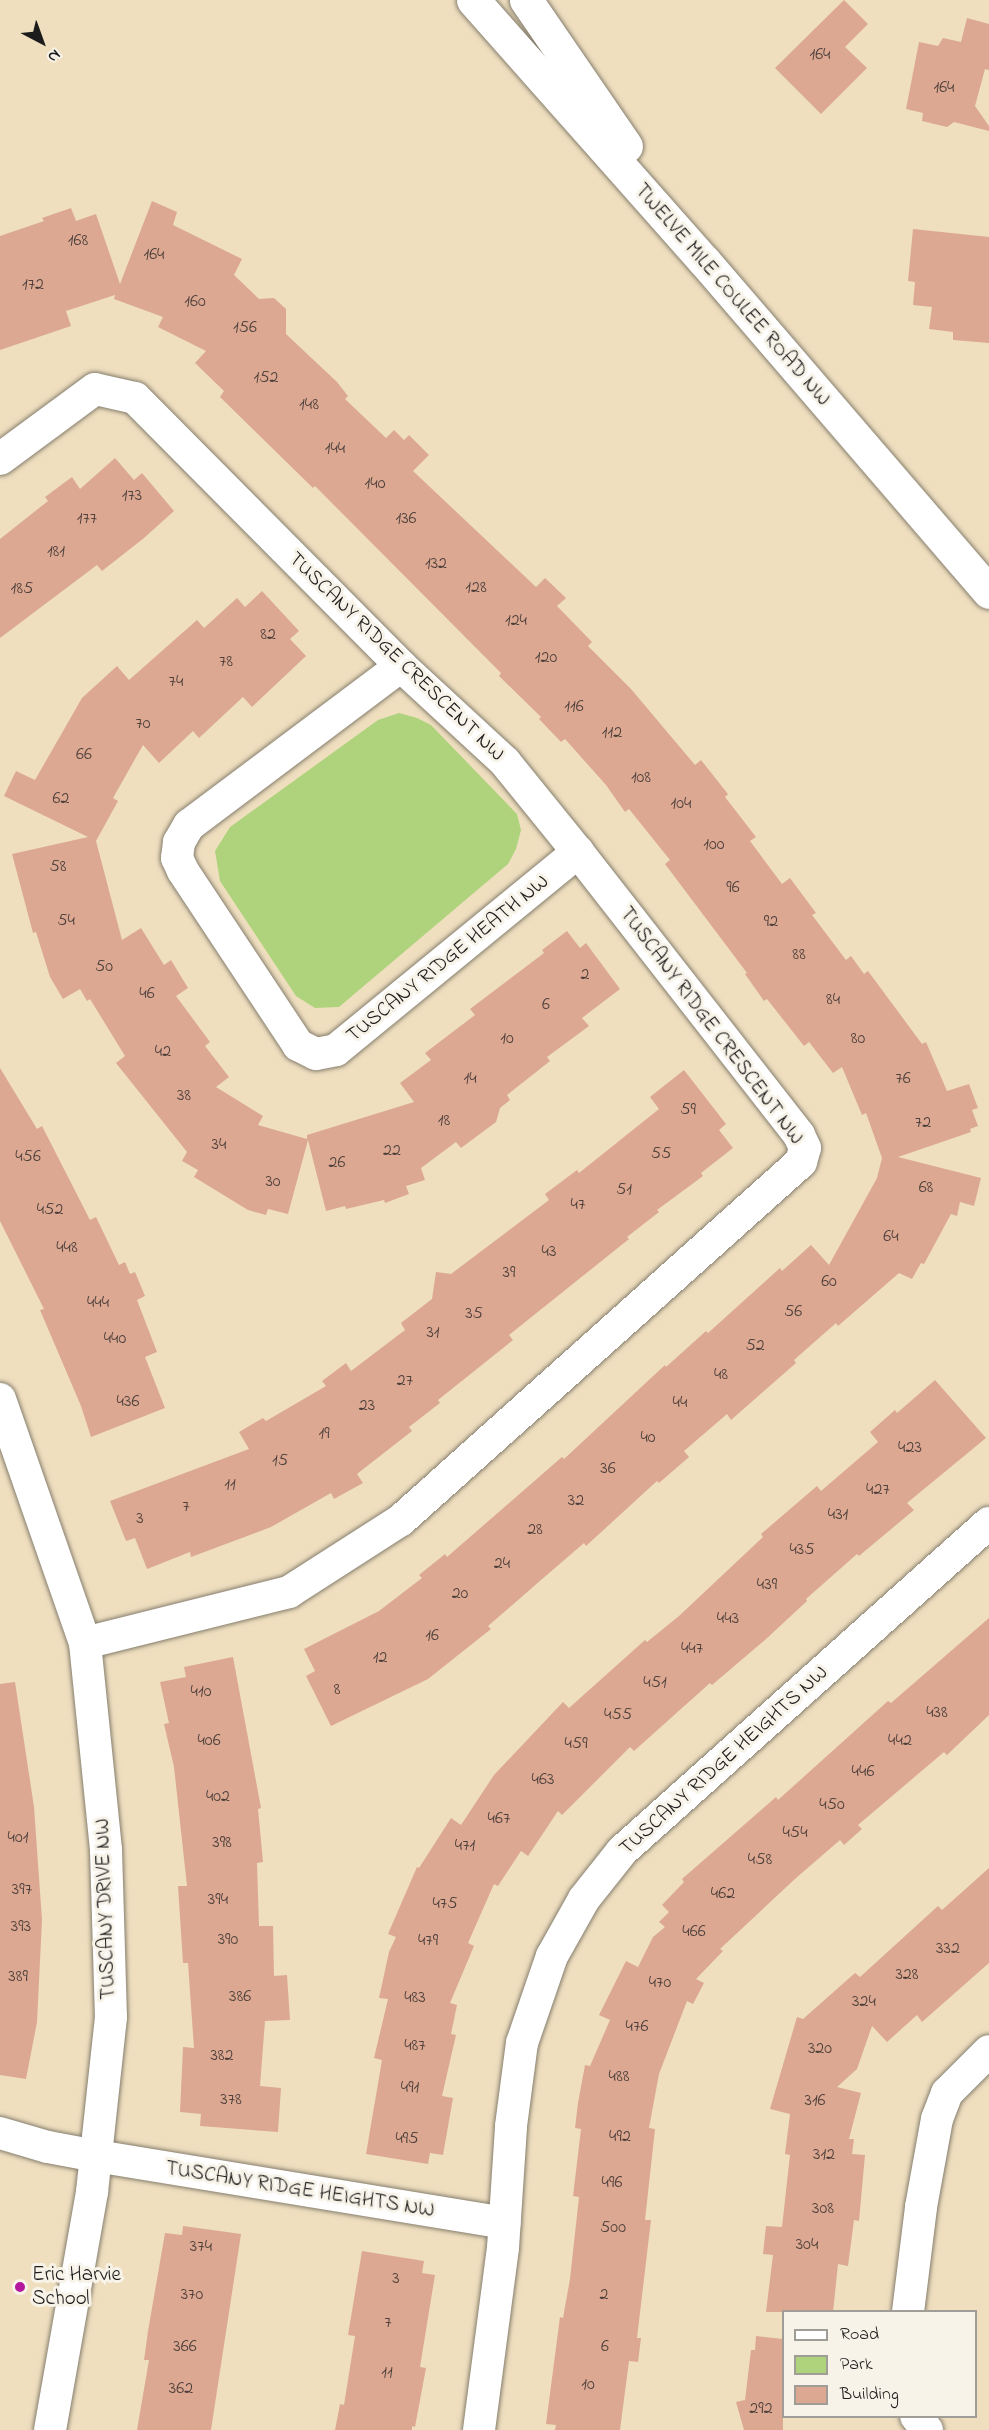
<!DOCTYPE html>
<html>
<head>
<meta charset="utf-8">
<style>
	body { margin:0 }
	#map { position:relative; width:989px; height:2430px; overflow:hidden; background:#efdfbf; font-family:"Indie Flower",sans-serif }
	div>[style] { position:absolute }
	[style*='--x'] { left:calc(var(--x)*1px); top:calc(var(--y)*1px); width:calc(var(--w)*1px); rotate:calc(var(--a)*1deg) }
	.green>* { inset:0; background:#afd37c }
	.building>* { inset:0; background:#dca892 }
	.roads { filter:drop-shadow(0 0 2px #867e6e) drop-shadow(0 0 2px #867e6e) }
	.minor>* { height:32px; margin:-16px; padding:0 16px; transform-origin:16px; border-radius:16px; background:#fff }
	.tertiary>* { height:33px; margin:-16.5px; padding:0 16.5px; transform-origin:16.5px; border-radius:16.5px; background:#fff }
	.dots>* { width:16px; height:16px; translate:-50% -50%; box-sizing:border-box; border:3px solid #f7f3e8; border-radius:50% }
	span { translate:-50% -50%; white-space:nowrap; text-align:center; line-height:1.15; -webkit-text-stroke:6px #f7f3e8; paint-order:stroke }
	.number-label { font-size:18px; color:#4c3f3a }
	.number-label span { -webkit-text-stroke-width:0 }
	.street-label { font-size:21px; color:#1c1c1c }
	.poi-label { font-size:21px; color:#1c1c1c }
	.left { translate:0 -50%; text-align:left }
	.legend { position:absolute; left:782px; top:2310px; width:195px; height:108px; box-sizing:border-box; background:#f7f3e8; border:2px solid #9f9d96; margin:0; padding:8px 10px; list-style:none; font-size:18px; color:#1c1c1c }
	.legend li { display:flex; align-items:center; gap:12px; height:30px }
	.legend b { width:30px; border:2px solid #9f9d96 }
	.north { position:absolute; left:12px; top:12px; width:60px; height:60px; -webkit-text-stroke:4px #f7f3e8; paint-order:stroke; rotate:139deg; font-size:16px; font-weight:700; line-height:24px; text-align:center; color:#1c1c1c }
	.north::after { content:''; display:block; margin:auto; width:21px; height:27px; background:#1c1c1c; clip-path:polygon(50% 0,100% 100%,50% 72%,0 100%) }
</style>
</head>
<body>
<div id="map">
	<div class="green">
		<i style="clip-path:polygon(399px 713px,417px 718px,431px 725px,517px 814px,521px 830px,516px 849px,508px 864px,339px 1007px,315px 1008px,296px 996px,220px 881px,215px 851px,230px 827px,378px 720px)"></i>
	</div>
	<div class="building">
		<i style="clip-path:polygon(844px 0,868px 24px,845px 47px,867px 68px,821px 114px,775px 68px)"></i>
		<i style="clip-path:polygon(967px 18px,989px 24px,989px 70px,985px 69px,975px 106px,989px 126px,989px 131px,954px 122px,947px 127px,922px 121px,923px 113px,906px 109px,919px 42px,938px 46px,943px 38px,961px 42px)"></i>
		<i style="clip-path:polygon(152px 201px,177px 212px,173px 225px,242px 259px,234px 275px,259px 299px,274px 298px,286px 309px,286px 334px,337px 382px,348px 396px,345px 399px,386px 438px,394px 430px,404px 440px,409px 435px,429px 455px,413px 471px,536px 587px,545px 578px,566px 598px,557px 606px,592px 642px,588px 646px,631px 689px,695px 765px,701px 760px,728px 794px,725px 797px,756px 837px,750px 841px,782px 884px,790px 878px,816px 913px,812px 915px,846px 960px,851px 956px,864px 974px,868px 971px,922px 1044px,926px 1042px,947px 1091px,969px 1084px,978px 1108px,972px 1110px,978px 1126px,970px 1129px,971px 1132px,898px 1157px,981px 1178px,974px 1206px,960px 1202px,957px 1216px,951px 1214px,924px 1264px,921px 1263px,912px 1279px,899px 1273px,838px 1326px,836px 1323px,794px 1360px,796px 1363px,731px 1420px,727px 1414px,684px 1451px,689px 1457px,659px 1483px,657px 1481px,586px 1546px,584px 1543px,541px 1580px,488px 1626px,491px 1629px,428px 1679px,331px 1726px,306px 1676px,315px 1671px,304px 1649px,379px 1611px,422px 1578px,419px 1575px,445px 1554px,447px 1557px,562px 1457px,564px 1459px,665px 1365px,666px 1367px,706px 1331px,708px 1333px,780px 1268px,782px 1271px,811px 1245px,829px 1265px,877px 1178px,882px 1158px,866px 1113px,862px 1115px,842px 1067px,833px 1073px,809px 1042px,804px 1046px,767px 999px,764px 1001px,745px 974px,747px 973px,665px 864px,670px 860px,629px 809px,625px 812px,606px 785px,565px 739px,561px 742px,539px 719px,541px 717px,499px 676px,501px 673px,315px 486px,313px 488px,220px 397px,224px 391px,195px 363px,206px 351px,158px 327px,163px 317px,114px 299px,115px 295px,66px 311px,71px 326px,0 350px,0 236px,44px 221px,42px 218px,71px 208px,76px 221px,96px 214px,120px 284px)"></i>
		<i style="clip-path:polygon(913px 229px,989px 237px,989px 343px,953px 340px,953px 332px,929px 329px,932px 307px,913px 305px,915px 282px,908px 281px)"></i>
		<i style="clip-path:polygon(115px 458px,134px 480px,142px 473px,174px 511px,144px 538px,102px 571px,97px 565px,0 638px,0 539px,48px 501px,45px 497px,72px 477px,80px 489px)"></i>
		<i style="clip-path:polygon(262px 591px,299px 631px,290px 639px,306px 656px,252px 707px,243px 697px,199px 738px,193px 731px,159px 763px,143px 745px,113px 798px,118px 801px,96px 841px,122px 940px,141px 928px,164px 965px,171px 960px,188px 988px,176px 996px,210px 1042px,205px 1046px,229px 1077px,216px 1087px,263px 1116px,258px 1125px,307px 1139px,307px 1135px,414px 1102px,400px 1083px,431px 1060px,425px 1053px,475px 1015px,470px 1009px,544px 953px,542px 950px,567px 931px,580px 948px,586px 943px,620px 989px,582px 1018px,589px 1026px,547px 1057px,550px 1061px,507px 1095px,510px 1100px,500px 1108px,496px 1122px,461px 1148px,456px 1142px,421px 1168px,425px 1180px,406px 1186px,409px 1194px,385px 1203px,384px 1200px,346px 1209px,345px 1206px,326px 1211px,308px 1140px,288px 1214px,268px 1209px,266px 1215px,248px 1210px,194px 1177px,198px 1170px,182px 1161px,187px 1152px,116px 1063px,125px 1056px,90px 999px,87px 1001px,80px 989px,63px 999px,50px 977px,36px 932px,33px 933px,12px 854px,88px 837px,4px 796px,16px 771px,35px 780px,82px 698px,117px 666px,129px 680px,197px 620px,204px 628px,237px 598px,245px 607px)"></i>
		<i style="clip-path:polygon(0 1068px,37px 1129px,42px 1126px,90px 1220px,96px 1217px,119px 1265px,125px 1262px,130px 1274px,135px 1272px,145px 1296px,137px 1300px,157px 1352px,145px 1357px,165px 1408px,91px 1437px,81px 1406px,40px 1310px,44px 1309px,0 1221px)"></i>
		<i style="clip-path:polygon(684px 1070px,726px 1124px,719px 1130px,733px 1148px,701px 1173px,703px 1176px,657px 1210px,659px 1212px,627px 1237px,629px 1239px,509px 1335px,513px 1340px,438px 1400px,440px 1403px,409px 1427px,412px 1431px,357px 1474px,363px 1483px,334px 1499px,331px 1493px,271px 1527px,191px 1557px,190px 1552px,147px 1569px,135px 1538px,126px 1541px,110px 1501px,249px 1449px,239px 1432px,263px 1418px,266px 1421px,326px 1386px,322px 1381px,346px 1363px,351px 1371px,405px 1330px,401px 1323px,432px 1299px,436px 1272px,451px 1274px,549px 1200px,545px 1194px,577px 1170px,579px 1173px,659px 1109px,650px 1097px)"></i>
		<i style="clip-path:polygon(935px 1380px,986px 1438px,907px 1503px,914px 1510px,859px 1556px,857px 1554px,806px 1599px,807px 1601px,765px 1640px,712px 1685px,710px 1683px,634px 1751px,630px 1747px,562px 1815px,558px 1811px,528px 1856px,521px 1851px,498px 1886px,494px 1884px,468px 1943px,474px 1946px,450px 2003px,457px 2005px,451px 2034px,456px 2035px,442px 2096px,453px 2098px,443px 2155px,430px 2153px,428px 2164px,366px 2154px,382px 2060px,374px 2058px,388px 1999px,379px 1998px,389px 1952px,396px 1937px,388px 1934px,417px 1867px,419px 1868px,451px 1818px,461px 1825px,494px 1775px,563px 1702px,569px 1708px,645px 1640px,647px 1642px,679px 1616px,763px 1537px,761px 1534px,817px 1486px,821px 1491px,878px 1442px,870px 1432px,895px 1410px,897px 1413px)"></i>
		<i style="clip-path:polygon(989px 1618px,989px 1715px,947px 1755px,944px 1752px,858px 1825px,862px 1829px,844px 1845px,840px 1840px,796px 1878px,720px 1949px,723px 1951px,696px 1979px,704px 1983px,693px 2004px,687px 2001px,659px 2074px,649px 2128px,655px 2129px,645px 2220px,651px 2220px,637px 2338px,641px 2338px,638px 2362px,629px 2361px,620px 2430px,555px 2430px,556px 2425px,546px 2424px,560px 2317px,563px 2318px,570px 2279px,579px 2197px,573px 2196px,581px 2129px,575px 2128px,578px 2103px,585px 2065px,590px 2066px,610px 2020px,599px 2015px,626px 1961px,638px 1967px,653px 1937px,665px 1927px,659px 1922px,669px 1912px,662px 1905px,684px 1882px,682px 1879px,776px 1797px,778px 1800px,888px 1701px,891px 1703px)"></i>
		<i style="clip-path:polygon(233px 1657px,261px 1808px,258px 1809px,263px 1862px,257px 1863px,259px 1926px,273px 1926px,274px 1976px,287px 1975px,290px 2020px,265px 2021px,260px 2086px,281px 2088px,278px 2132px,200px 2126px,201px 2114px,180px 2112px,183px 2047px,194px 2048px,188px 1963px,183px 1963px,178px 1886px,187px 1886px,174px 1767px,164px 1724px,169px 1723px,160px 1682px,186px 1677px,184px 1667px)"></i>
		<i style="clip-path:polygon(15px 1682px,34px 1807px,42px 1920px,37px 2022px,26px 2079px,0 2075px,0 1684px)"></i>
		<i style="clip-path:polygon(989px 1868px,989px 1963px,922px 2022px,917px 2015px,887px 2042px,872px 2026px,857px 2069px,837px 2087px,861px 2093px,849px 2139px,854px 2139px,852px 2154px,865px 2155px,859px 2221px,854px 2220px,848px 2266px,838px 2264px,833px 2312px,766px 2312px,773px 2255px,763px 2254px,766px 2226px,782px 2227px,790px 2155px,785px 2154px,790px 2114px,770px 2109px,797px 2017px,803px 2019px,855px 1973px,860px 1977px,938px 1906px,942px 1910px)"></i>
		<i style="clip-path:polygon(183px 2226px,241px 2234px,211px 2430px,137px 2430px,149px 2360px,144px 2360px,148px 2331px,165px 2233px,182px 2235px)"></i>
		<i style="clip-path:polygon(362px 2251px,424px 2261px,422px 2273px,435px 2275px,420px 2367px,426px 2368px,415px 2427px,412px 2426px,412px 2430px,335px 2430px,340px 2404px,344px 2405px,355px 2336px,348px 2335px)"></i>
		<i style="clip-path:polygon(756px 2336px,783px 2339px,783px 2430px,744px 2430px,736px 2402px,745px 2400px,751px 2350px,755px 2350px)"></i>
	</div>
	<div class="roads">
		<div class="minor">
			<i style="--x:0;--y:459;--w:118;--a:-36.4"></i>
			<i style="--x:95;--y:389;--w:41;--a:12.7"></i>
			<i style="--x:135;--y:398;--w:378;--a:45.2"></i>
			<i style="--x:401;--y:666;--w:142;--a:42.7"></i>
			<i style="--x:505;--y:762;--w:116;--a:51"></i>
			<i style="--x:578;--y:852;--w:359;--a:52"></i>
			<i style="--x:799;--y:1135;--w:14;--a:65"></i>
			<i style="--x:805;--y:1148;--w:15;--a:106"></i>
			<i style="--x:801;--y:1162;--w:537;--a:138.17"></i>
			<i style="--x:401;--y:1520;--w:133;--a:147.3"></i>
			<i style="--x:289;--y:1592;--w:210;--a:166"></i>
			<i style="--x:401;--y:666;--w:265;--a:143.1"></i>
			<i style="--x:189;--y:825;--w:20;--a:120"></i>
			<i style="--x:179;--y:842;--w:16;--a:97"></i>
			<i style="--x:177;--y:858;--w:14;--a:65"></i>
			<i style="--x:183;--y:871;--w:209;--a:56.5"></i>
			<i style="--x:298;--y:1045;--w:20;--a:27"></i>
			<i style="--x:316;--y:1054;--w:20;--a:-11"></i>
			<i style="--x:336;--y:1050;--w:313;--a:-39.3"></i>
			<i style="--x:0;--y:1399;--w:258;--a:70.8"></i>
			<i style="--x:85;--y:1643;--w:208;--a:84.2"></i>
			<i style="--x:106;--y:1850;--w:167;--a:88.3"></i>
			<i style="--x:111;--y:2017;--w:176;--a:96.2"></i>
			<i style="--x:92;--y:2192;--w:242;--a:100"></i>
			<i style="--x:0;--y:2133;--w:50;--a:16.3"></i>
			<i style="--x:48;--y:2147;--w:49;--a:10.6"></i>
			<i style="--x:96;--y:2156;--w:414;--a:9.3"></i>
			<i style="--x:908;--y:2312;--w:106;--a:-82.9"></i>
			<i style="--x:921;--y:2207;--w:89;--a:-79.7"></i>
			<i style="--x:937;--y:2119;--w:28;--a:-69"></i>
			<i style="--x:947;--y:2093;--w:59;--a:-45"></i>
			<i style="--x:916;--y:2416;--w:18;--a:52"></i>
			<i style="--x:479;--y:2430;--w:184;--a:-82.5"></i>
			<i style="--x:503;--y:2248;--w:122;--a:-86.2"></i>
			<i style="--x:511;--y:2126;--w:84;--a:-82.5"></i>
			<i style="--x:522;--y:2043;--w:92;--a:-71"></i>
			<i style="--x:552;--y:1956;--w:65;--a:-60.7"></i>
			<i style="--x:584;--y:1899;--w:61;--a:-51.6"></i>
			<i style="--x:622;--y:1851;--w:492;--a:-41.8"></i>
		</div>
		<div class="tertiary">
			<i style="--x:473;--y:0;--w:350;--a:48.5"></i>
			<i style="--x:705;--y:262;--w:435;--a:49.3"></i>
			<i style="--x:526;--y:0;--w:177;--a:55.6"></i>
		</div>
	</div>
	<div class="dots">
		<i style="left:20px;top:2287px;background:#b5179e"></i>
	</div>
	<div class="number-label">
		<span style="left:820px;top:55px">164</span>
		<span style="left:944px;top:88px">164</span>
		<span style="left:78px;top:241px">168</span>
		<span style="left:154px;top:255px">164</span>
		<span style="left:33px;top:285px">172</span>
		<span style="left:195px;top:302px">160</span>
		<span style="left:245px;top:328px">156</span>
		<span style="left:266px;top:378px">152</span>
		<span style="left:309px;top:405px">148</span>
		<span style="left:335px;top:449px">144</span>
		<span style="left:375px;top:484px">140</span>
		<span style="left:132px;top:496px">173</span>
		<span style="left:87px;top:519px">177</span>
		<span style="left:406px;top:519px">136</span>
		<span style="left:56px;top:552px">181</span>
		<span style="left:436px;top:564px">132</span>
		<span style="left:476px;top:588px">128</span>
		<span style="left:22px;top:589px">185</span>
		<span style="left:516px;top:621px">124</span>
		<span style="left:268px;top:635px">82</span>
		<span style="left:546px;top:658px">120</span>
		<span style="left:226px;top:662px">78</span>
		<span style="left:176px;top:682px">74</span>
		<span style="left:574px;top:707px">116</span>
		<span style="left:143px;top:724px">70</span>
		<span style="left:612px;top:733px">112</span>
		<span style="left:84px;top:755px">66</span>
		<span style="left:641px;top:778px">108</span>
		<span style="left:61px;top:799px">62</span>
		<span style="left:681px;top:804px">104</span>
		<span style="left:714px;top:845px">100</span>
		<span style="left:58px;top:867px">58</span>
		<span style="left:733px;top:888px">96</span>
		<span style="left:66px;top:921px">54</span>
		<span style="left:771px;top:922px">92</span>
		<span style="left:799px;top:955px">88</span>
		<span style="left:104px;top:967px">50</span>
		<span style="left:585px;top:975px">2</span>
		<span style="left:147px;top:994px">46</span>
		<span style="left:833px;top:1000px">84</span>
		<span style="left:546px;top:1005px">6</span>
		<span style="left:507px;top:1039px">10</span>
		<span style="left:858px;top:1039px">80</span>
		<span style="left:163px;top:1052px">42</span>
		<span style="left:470px;top:1079px">14</span>
		<span style="left:903px;top:1079px">76</span>
		<span style="left:184px;top:1096px">38</span>
		<span style="left:688px;top:1110px">59</span>
		<span style="left:444px;top:1121px">18</span>
		<span style="left:923px;top:1123px">72</span>
		<span style="left:219px;top:1145px">34</span>
		<span style="left:392px;top:1151px">22</span>
		<span style="left:661px;top:1154px">55</span>
		<span style="left:28px;top:1157px">456</span>
		<span style="left:337px;top:1163px">26</span>
		<span style="left:273px;top:1182px">30</span>
		<span style="left:926px;top:1188px">68</span>
		<span style="left:624px;top:1190px">51</span>
		<span style="left:578px;top:1205px">47</span>
		<span style="left:50px;top:1210px">452</span>
		<span style="left:891px;top:1237px">64</span>
		<span style="left:67px;top:1248px">448</span>
		<span style="left:549px;top:1252px">43</span>
		<span style="left:509px;top:1273px">39</span>
		<span style="left:829px;top:1282px">60</span>
		<span style="left:98px;top:1303px">444</span>
		<span style="left:793px;top:1312px">56</span>
		<span style="left:474px;top:1314px">35</span>
		<span style="left:433px;top:1333px">31</span>
		<span style="left:115px;top:1339px">440</span>
		<span style="left:755px;top:1346px">52</span>
		<span style="left:721px;top:1375px">48</span>
		<span style="left:405px;top:1381px">27</span>
		<span style="left:128px;top:1402px">436</span>
		<span style="left:680px;top:1403px">44</span>
		<span style="left:367px;top:1406px">23</span>
		<span style="left:324px;top:1434px">19</span>
		<span style="left:648px;top:1438px">40</span>
		<span style="left:910px;top:1448px">423</span>
		<span style="left:280px;top:1461px">15</span>
		<span style="left:608px;top:1469px">36</span>
		<span style="left:230px;top:1485px">11</span>
		<span style="left:878px;top:1490px">427</span>
		<span style="left:576px;top:1501px">32</span>
		<span style="left:186px;top:1507px">7</span>
		<span style="left:838px;top:1515px">431</span>
		<span style="left:140px;top:1519px">3</span>
		<span style="left:535px;top:1530px">28</span>
		<span style="left:802px;top:1550px">435</span>
		<span style="left:502px;top:1564px">24</span>
		<span style="left:767px;top:1585px">439</span>
		<span style="left:460px;top:1594px">20</span>
		<span style="left:728px;top:1619px">443</span>
		<span style="left:432px;top:1636px">16</span>
		<span style="left:692px;top:1649px">447</span>
		<span style="left:380px;top:1658px">12</span>
		<span style="left:655px;top:1683px">451</span>
		<span style="left:337px;top:1690px">8</span>
		<span style="left:201px;top:1692px">410</span>
		<span style="left:937px;top:1713px">438</span>
		<span style="left:618px;top:1715px">455</span>
		<span style="left:209px;top:1741px">406</span>
		<span style="left:900px;top:1741px">442</span>
		<span style="left:576px;top:1744px">459</span>
		<span style="left:863px;top:1772px">446</span>
		<span style="left:543px;top:1780px">463</span>
		<span style="left:218px;top:1797px">402</span>
		<span style="left:832px;top:1805px">450</span>
		<span style="left:499px;top:1819px">467</span>
		<span style="left:795px;top:1833px">454</span>
		<span style="left:18px;top:1838px">401</span>
		<span style="left:222px;top:1843px">398</span>
		<span style="left:465px;top:1846px">471</span>
		<span style="left:760px;top:1860px">458</span>
		<span style="left:22px;top:1890px">397</span>
		<span style="left:723px;top:1894px">462</span>
		<span style="left:218px;top:1900px">394</span>
		<span style="left:445px;top:1904px">475</span>
		<span style="left:21px;top:1927px">393</span>
		<span style="left:694px;top:1932px">466</span>
		<span style="left:228px;top:1940px">390</span>
		<span style="left:428px;top:1941px">479</span>
		<span style="left:948px;top:1949px">332</span>
		<span style="left:907px;top:1975px">328</span>
		<span style="left:18px;top:1977px">389</span>
		<span style="left:660px;top:1983px">470</span>
		<span style="left:240px;top:1997px">386</span>
		<span style="left:415px;top:1998px">483</span>
		<span style="left:864px;top:2002px">324</span>
		<span style="left:637px;top:2027px">476</span>
		<span style="left:415px;top:2046px">487</span>
		<span style="left:820px;top:2049px">320</span>
		<span style="left:222px;top:2056px">382</span>
		<span style="left:619px;top:2077px">488</span>
		<span style="left:410px;top:2088px">491</span>
		<span style="left:231px;top:2100px">378</span>
		<span style="left:815px;top:2101px">316</span>
		<span style="left:620px;top:2137px">492</span>
		<span style="left:407px;top:2139px">495</span>
		<span style="left:824px;top:2155px">312</span>
		<span style="left:612px;top:2183px">496</span>
		<span style="left:823px;top:2209px">308</span>
		<span style="left:613px;top:2228px">500</span>
		<span style="left:807px;top:2245px">304</span>
		<span style="left:201px;top:2247px">374</span>
		<span style="left:396px;top:2279px">3</span>
		<span style="left:192px;top:2295px">370</span>
		<span style="left:604px;top:2295px">2</span>
		<span style="left:388px;top:2323px">7</span>
		<span style="left:185px;top:2347px">366</span>
		<span style="left:605px;top:2347px">6</span>
		<span style="left:387px;top:2373px">11</span>
		<span style="left:588px;top:2385px">10</span>
		<span style="left:181px;top:2389px">362</span>
		<span style="left:761px;top:2409px">292</span>
	</div>
	<div class="street-label">
		<span style="left:732px;top:295px;rotate:49deg">TWELVE MILE COULEE ROAD NW</span>
		<span style="left:396px;top:657px;rotate:44deg">TUSCANY RIDGE CRESCENT NW</span>
		<span style="left:448px;top:959px;rotate:-39deg">TUSCANY RIDGE HEATH NW</span>
		<span style="left:711px;top:1026px;rotate:53deg">TUSCANY RIDGE CRESCENT NW</span>
		<span style="left:724px;top:1761px;rotate:-42deg">TUSCANY RIDGE HEIGHTS NW</span>
		<span style="left:106px;top:1909px;rotate:-92deg">TUSCANY DRIVE NW</span>
		<span style="left:300px;top:2190px;rotate:9deg">TUSCANY RIDGE HEIGHTS NW</span>
	</div>
	<div class="poi-label">
		<span class="left" style="left:32px;top:2287px">Eric Harvie<br>School</span>
	</div>
	<ul class="legend">
	<li><b style="height:8px;background:#fff"></b>Road</li>
	<li><b style="height:16px;background:#afd37c"></b>Park</li>
	<li><b style="height:16px;background:#dca892"></b>Building</li>
	</ul>
	<div class="north">N</div>
</div>
</body>
</html>
